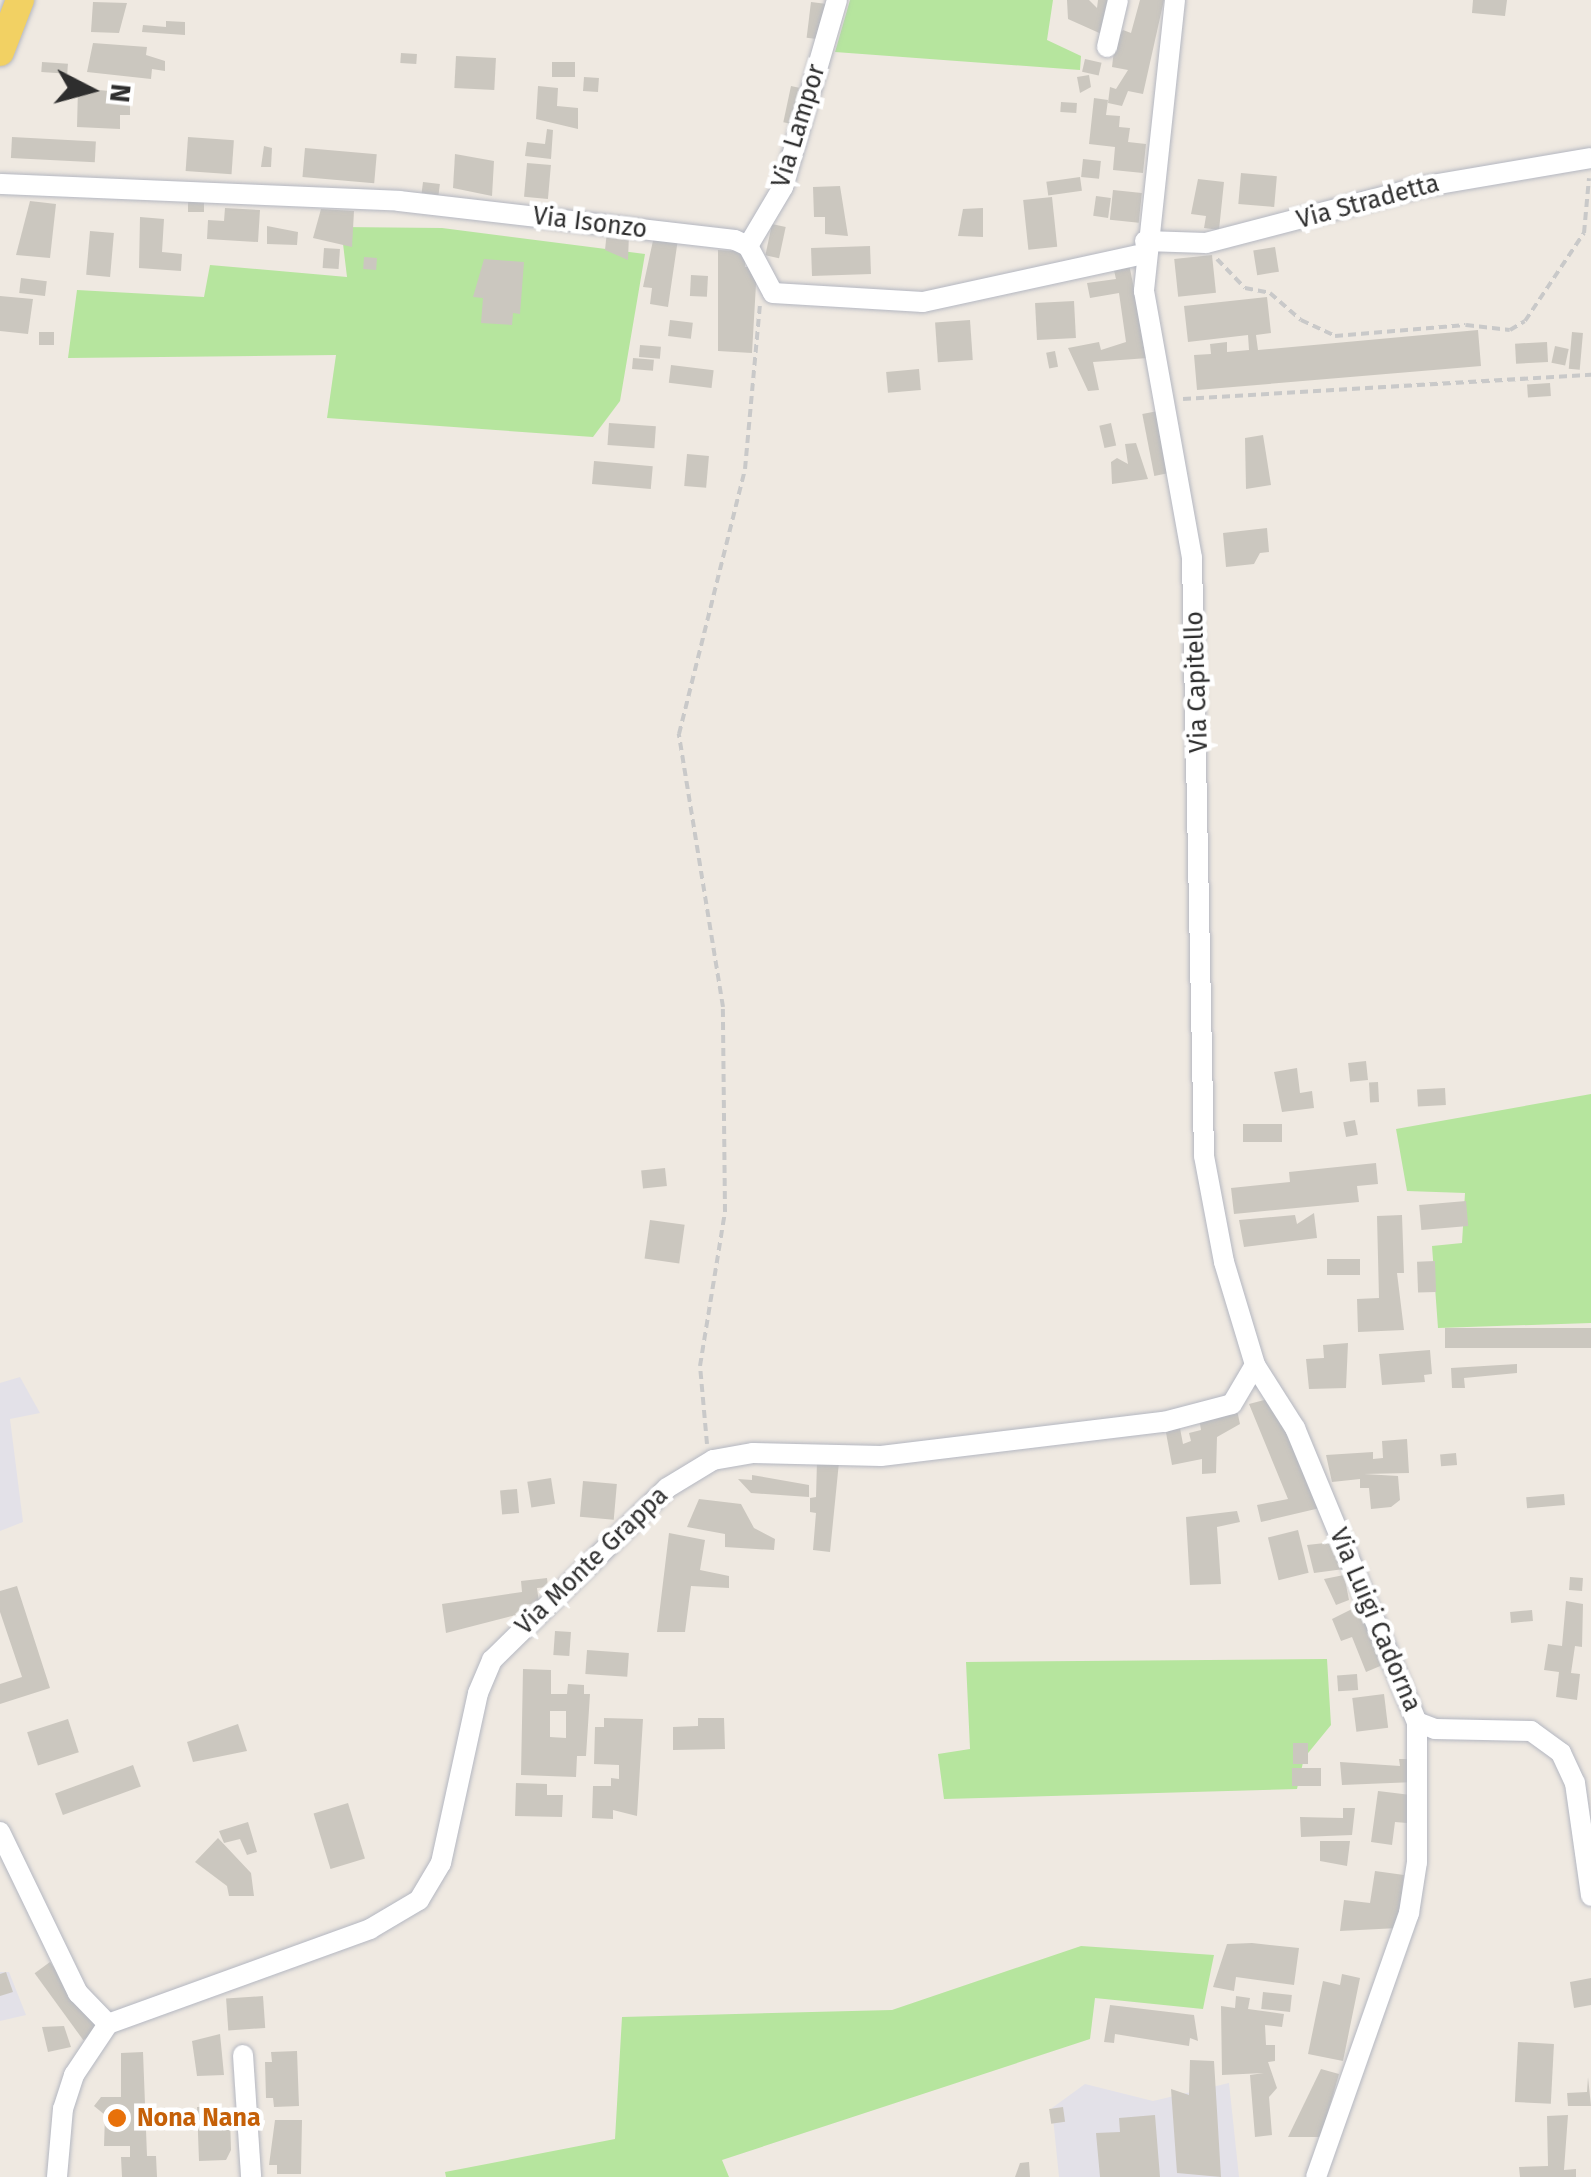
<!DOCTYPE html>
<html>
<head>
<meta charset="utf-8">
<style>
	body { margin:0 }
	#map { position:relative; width:1591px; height:2177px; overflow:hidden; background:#efe9e1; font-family:"Fira Sans",sans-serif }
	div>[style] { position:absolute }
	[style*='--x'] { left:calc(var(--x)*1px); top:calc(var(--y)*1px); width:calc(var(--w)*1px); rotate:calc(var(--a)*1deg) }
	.industrial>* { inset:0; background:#e3e1e8 }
	.green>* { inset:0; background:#b6e59e }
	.building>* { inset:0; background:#cbc7bf; transform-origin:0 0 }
	.path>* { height:4px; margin-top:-2px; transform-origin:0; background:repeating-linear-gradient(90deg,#c9c9c9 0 8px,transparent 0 13px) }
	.roads { filter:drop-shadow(0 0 2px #b4b7c1) drop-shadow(0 0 2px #b4b7c1) }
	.minor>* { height:20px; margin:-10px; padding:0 10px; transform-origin:10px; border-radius:10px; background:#fff }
	.major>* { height:28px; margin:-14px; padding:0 14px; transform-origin:14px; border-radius:14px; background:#f2d163 }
	.dots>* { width:28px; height:28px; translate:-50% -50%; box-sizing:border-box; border:5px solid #fff; border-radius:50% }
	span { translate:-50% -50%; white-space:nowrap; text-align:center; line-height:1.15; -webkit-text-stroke:9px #fff; paint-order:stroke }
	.street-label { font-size:25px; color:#2e2e2e }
	.food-label { font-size:25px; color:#c56008; font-weight:700 }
	.left { translate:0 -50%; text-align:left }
	.north { position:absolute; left:40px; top:40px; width:100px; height:100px; -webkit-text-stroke:8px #fff; paint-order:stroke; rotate:96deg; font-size:28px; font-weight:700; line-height:40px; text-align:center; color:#2e2e2e }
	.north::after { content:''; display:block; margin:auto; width:35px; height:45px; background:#2e2e2e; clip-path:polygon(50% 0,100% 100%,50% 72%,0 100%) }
</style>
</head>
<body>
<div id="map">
	<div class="industrial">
		<i style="clip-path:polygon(20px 1377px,40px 1413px,10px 1419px,23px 1522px,0 1531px,0 1383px)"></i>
		<i style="clip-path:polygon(0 1972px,9px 1972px,26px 2015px,0 2021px)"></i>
		<i style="clip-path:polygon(1229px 2083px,1239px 2177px,1059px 2177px,1052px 2108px,1085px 2084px,1153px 2101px)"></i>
	</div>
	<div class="green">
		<i style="clip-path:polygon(850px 0,1053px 0,1047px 40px,1081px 56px,1080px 70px,835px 52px)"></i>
		<i style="clip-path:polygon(341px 227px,442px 228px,645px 254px,620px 401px,593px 437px,327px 418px,336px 355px,68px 358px,77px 290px,204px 297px,210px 265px,347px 277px)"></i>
		<i style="clip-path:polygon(1591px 1094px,1591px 1323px,1438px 1328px,1432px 1246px,1462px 1243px,1465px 1193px,1407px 1191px,1396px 1129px)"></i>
		<i style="clip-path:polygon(1327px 1659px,1331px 1725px,1304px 1758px,1297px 1789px,944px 1799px,938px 1754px,970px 1749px,966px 1662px)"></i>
		<i style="clip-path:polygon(1081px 1946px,1214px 1955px,1203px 2009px,1095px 1998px,1090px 2039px,722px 2160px,729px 2177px,446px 2177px,445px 2172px,615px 2139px,622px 2017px,892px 2010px)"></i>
	</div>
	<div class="building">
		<i style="clip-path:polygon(1067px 0,1089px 0,1097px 8px,1098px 0,1115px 0,1106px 36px,1068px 19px)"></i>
		<i style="clip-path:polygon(1140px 0,1164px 0,1143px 94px,1128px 91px,1122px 106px,1108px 103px,1110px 87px,1116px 89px,1128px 70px,1112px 67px,1115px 41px,1123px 30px,1131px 33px)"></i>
		<i style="clip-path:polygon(1473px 0,1507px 0,1505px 16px,1472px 13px)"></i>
		<i style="clip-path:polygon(93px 2px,127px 3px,119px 33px,91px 32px)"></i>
		<i style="left:811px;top:2px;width:16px;height:36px;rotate:7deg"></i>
		<i style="clip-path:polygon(166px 21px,185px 22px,185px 35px,142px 32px,143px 25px,166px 27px)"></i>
		<i style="clip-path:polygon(93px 43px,147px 47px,146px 55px,165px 61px,165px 71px,152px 69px,151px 79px,87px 72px)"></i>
		<i style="left:401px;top:53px;width:16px;height:10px;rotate:4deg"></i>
		<i style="left:456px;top:56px;width:40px;height:32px;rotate:3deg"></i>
		<i style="left:1085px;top:59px;width:17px;height:13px;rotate:13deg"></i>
		<i style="left:42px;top:62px;width:26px;height:10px;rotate:4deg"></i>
		<i style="left:552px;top:62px;width:23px;height:15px"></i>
		<i style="clip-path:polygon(1089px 75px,1091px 87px,1080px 93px,1077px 77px)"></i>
		<i style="left:584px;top:77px;width:15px;height:14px;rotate:4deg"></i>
		<i style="clip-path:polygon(538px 86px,558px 88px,557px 106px,578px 108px,578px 129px,536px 119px)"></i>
		<i style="left:791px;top:86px;width:14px;height:37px;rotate:12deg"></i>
		<i style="clip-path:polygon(78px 88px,130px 93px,130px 115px,120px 115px,120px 129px,77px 127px)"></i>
		<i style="clip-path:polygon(1094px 98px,1108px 100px,1106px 115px,1120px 116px,1119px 127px,1130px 128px,1128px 142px,1146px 144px,1143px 173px,1113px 170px,1115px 147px,1089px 144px)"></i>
		<i style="left:1061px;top:102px;width:16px;height:10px;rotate:4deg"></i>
		<i style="clip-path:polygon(547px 129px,553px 130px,551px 159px,525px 156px,527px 142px,545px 144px)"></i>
		<i style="left:12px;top:137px;width:84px;height:21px;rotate:3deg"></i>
		<i style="left:188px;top:137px;width:46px;height:34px;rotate:4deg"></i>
		<i style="clip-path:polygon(264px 146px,272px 148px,271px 167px,261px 167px)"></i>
		<i style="left:305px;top:148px;width:72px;height:29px;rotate:5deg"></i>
		<i style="clip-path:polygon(455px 154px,494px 161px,492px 196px,453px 188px)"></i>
		<i style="left:1083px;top:159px;width:18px;height:18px;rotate:6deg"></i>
		<i style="left:527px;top:163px;width:24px;height:34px;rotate:5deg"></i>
		<i style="left:1241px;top:173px;width:36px;height:31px;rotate:5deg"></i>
		<i style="left:1080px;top:177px;width:14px;height:34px;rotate:82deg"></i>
		<i style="clip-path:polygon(1198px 179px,1224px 182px,1219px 230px,1204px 228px,1206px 216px,1191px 214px)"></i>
		<i style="left:423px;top:182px;width:17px;height:11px;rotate:7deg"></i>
		<i style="clip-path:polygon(840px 186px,848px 236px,825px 234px,825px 217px,814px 217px,813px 187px)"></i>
		<i style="left:1113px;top:190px;width:29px;height:30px;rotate:6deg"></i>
		<i style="left:1096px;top:196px;width:15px;height:20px;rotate:8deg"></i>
		<i style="left:1052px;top:197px;width:50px;height:29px;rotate:84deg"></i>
		<i style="left:188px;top:200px;width:16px;height:12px"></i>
		<i style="clip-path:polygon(30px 201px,56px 204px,50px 258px,16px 255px)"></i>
		<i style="clip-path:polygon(225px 208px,260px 210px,258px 242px,207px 239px,208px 220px,224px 221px)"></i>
		<i style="clip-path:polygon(983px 208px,983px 237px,958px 236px,963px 209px)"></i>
		<i style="clip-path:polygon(321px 209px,354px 211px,352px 247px,313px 238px)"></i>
		<i style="clip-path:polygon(140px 217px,164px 219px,162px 252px,182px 254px,181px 271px,139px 268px)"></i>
		<i style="left:772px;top:224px;width:14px;height:32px;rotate:12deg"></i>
		<i style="clip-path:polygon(267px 226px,298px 232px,297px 245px,267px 244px)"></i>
		<i style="left:90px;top:231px;width:24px;height:44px;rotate:5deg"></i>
		<i style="clip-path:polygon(607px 231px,629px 234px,628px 260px,605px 250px)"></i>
		<i style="clip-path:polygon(654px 236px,678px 239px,668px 307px,650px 304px,652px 288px,643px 287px)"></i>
		<i style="left:870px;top:246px;width:28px;height:59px;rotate:88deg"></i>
		<i style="left:1275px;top:247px;width:25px;height:22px;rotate:81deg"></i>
		<i style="left:324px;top:248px;width:16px;height:20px;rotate:4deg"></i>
		<i style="clip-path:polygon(718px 250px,736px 251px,745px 257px,745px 267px,757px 267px,752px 353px,718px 351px)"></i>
		<i style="left:1212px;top:255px;width:38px;height:38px;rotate:84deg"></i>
		<i style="left:364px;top:257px;width:13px;height:12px;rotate:4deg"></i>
		<i style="clip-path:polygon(484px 259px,524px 262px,520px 314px,513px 313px,512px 325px,481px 323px,483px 298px,473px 297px)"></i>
		<i style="clip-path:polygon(1128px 259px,1148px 358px,1093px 362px,1099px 390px,1088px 391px,1068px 348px,1099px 342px,1101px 350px,1126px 342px,1119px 293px,1090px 298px,1087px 283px,1116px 279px,1112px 262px)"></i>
		<i style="left:691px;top:275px;width:17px;height:21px;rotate:3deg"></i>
		<i style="left:21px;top:278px;width:26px;height:15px;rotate:7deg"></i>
		<i style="clip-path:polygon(0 296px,33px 299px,28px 334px,0 331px)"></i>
		<i style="clip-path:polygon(1267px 297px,1271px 333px,1256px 335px,1258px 350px,1478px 330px,1481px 366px,1197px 390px,1194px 355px,1211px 354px,1210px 344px,1227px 342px,1227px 352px,1249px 350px,1248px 335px,1188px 342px,1184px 306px)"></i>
		<i style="left:1074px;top:301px;width:37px;height:39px;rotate:87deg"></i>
		<i style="left:670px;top:320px;width:23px;height:16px;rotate:7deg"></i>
		<i style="left:970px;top:320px;width:40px;height:35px;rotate:86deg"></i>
		<i style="left:39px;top:332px;width:15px;height:13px"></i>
		<i style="left:1572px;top:332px;width:11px;height:37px;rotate:5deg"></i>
		<i style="left:1547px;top:342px;width:20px;height:32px;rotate:87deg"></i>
		<i style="left:640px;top:345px;width:21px;height:12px;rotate:5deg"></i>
		<i style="left:1555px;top:346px;width:14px;height:17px;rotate:12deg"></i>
		<i style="left:1055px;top:351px;width:16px;height:9px;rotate:79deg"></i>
		<i style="left:633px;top:358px;width:21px;height:11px;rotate:5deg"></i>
		<i style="left:671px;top:365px;width:43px;height:18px;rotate:7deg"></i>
		<i style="left:919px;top:369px;width:21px;height:33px;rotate:85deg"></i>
		<i style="left:1550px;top:383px;width:13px;height:23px;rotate:86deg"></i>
		<i style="left:1158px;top:411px;width:63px;height:16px;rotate:79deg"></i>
		<i style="left:609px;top:423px;width:47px;height:22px;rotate:4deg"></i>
		<i style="left:1111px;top:423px;width:23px;height:12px;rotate:77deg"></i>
		<i style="clip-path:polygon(1263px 435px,1271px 485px,1246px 489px,1245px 438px)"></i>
		<i style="clip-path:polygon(1136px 443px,1148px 479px,1112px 484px,1111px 462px,1117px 458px,1128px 464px,1125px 444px)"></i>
		<i style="left:687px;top:454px;width:22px;height:32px;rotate:5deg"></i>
		<i style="left:594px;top:461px;width:59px;height:23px;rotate:5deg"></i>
		<i style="clip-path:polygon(1267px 528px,1269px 552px,1260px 553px,1254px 564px,1226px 567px,1223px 533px)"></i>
		<i style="left:1366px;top:1061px;width:19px;height:18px;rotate:84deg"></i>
		<i style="clip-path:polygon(1297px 1068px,1300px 1093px,1312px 1091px,1314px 1108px,1282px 1112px,1274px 1072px)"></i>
		<i style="left:1378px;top:1082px;width:20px;height:9px;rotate:87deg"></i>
		<i style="left:1445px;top:1088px;width:17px;height:28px;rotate:87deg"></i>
		<i style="left:1355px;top:1120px;width:15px;height:12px;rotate:79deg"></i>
		<i style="left:1282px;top:1124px;width:18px;height:39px;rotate:90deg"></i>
		<i style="clip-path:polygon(1376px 1163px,1378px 1184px,1357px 1186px,1359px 1202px,1234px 1214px,1231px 1188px,1290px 1182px,1289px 1172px)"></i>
		<i style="left:665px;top:1168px;width:18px;height:24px;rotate:84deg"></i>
		<i style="left:1466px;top:1201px;width:25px;height:47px;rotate:85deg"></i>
		<i style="clip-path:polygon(1314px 1213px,1317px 1238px,1244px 1247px,1239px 1220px,1295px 1215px,1297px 1224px)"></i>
		<i style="clip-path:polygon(1402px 1215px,1404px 1273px,1397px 1273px,1404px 1330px,1358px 1332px,1357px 1299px,1379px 1298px,1377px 1216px)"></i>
		<i style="left:650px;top:1220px;width:35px;height:39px;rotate:8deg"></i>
		<i style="left:1360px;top:1259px;width:16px;height:33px;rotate:90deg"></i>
		<i style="left:1435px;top:1261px;width:31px;height:18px;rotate:88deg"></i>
		<i style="left:1591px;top:1328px;width:20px;height:146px;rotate:90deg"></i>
		<i style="clip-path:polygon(1348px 1343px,1346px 1388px,1309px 1389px,1306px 1359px,1324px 1358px,1323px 1345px)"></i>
		<i style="clip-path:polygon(1430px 1350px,1432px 1374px,1424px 1375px,1425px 1382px,1382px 1385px,1379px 1354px)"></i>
		<i style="clip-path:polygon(1517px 1364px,1517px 1373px,1464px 1378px,1465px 1388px,1452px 1388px,1451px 1368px)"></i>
		<i style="clip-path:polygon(1276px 1397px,1320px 1508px,1261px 1522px,1257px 1505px,1288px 1499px,1249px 1404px)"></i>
		<i style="clip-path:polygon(1237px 1410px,1240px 1424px,1217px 1437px,1216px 1473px,1202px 1474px,1202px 1459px,1172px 1465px,1164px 1422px,1179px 1423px,1183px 1444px,1191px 1441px,1189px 1433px,1201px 1430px,1199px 1418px)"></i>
		<i style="clip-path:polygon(1407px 1439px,1409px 1473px,1364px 1474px,1398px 1476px,1400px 1500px,1391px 1507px,1371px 1509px,1369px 1488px,1360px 1488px,1360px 1479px,1332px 1482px,1326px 1455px,1373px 1452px,1373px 1459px,1383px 1458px,1382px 1441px)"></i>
		<i style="left:1456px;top:1453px;width:12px;height:16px;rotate:85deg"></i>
		<i style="clip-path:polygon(817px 1461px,839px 1462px,830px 1552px,813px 1550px,816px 1513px,810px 1512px,810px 1498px,816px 1497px)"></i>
		<i style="clip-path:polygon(752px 1475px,809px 1485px,809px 1497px,751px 1493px,738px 1479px,752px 1480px)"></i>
		<i style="left:551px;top:1478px;width:26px;height:24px;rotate:81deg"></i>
		<i style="left:583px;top:1481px;width:34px;height:36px;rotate:5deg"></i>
		<i style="left:517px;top:1489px;width:24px;height:17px;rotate:85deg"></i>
		<i style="left:1564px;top:1494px;width:11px;height:38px;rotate:85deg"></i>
		<i style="clip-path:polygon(699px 1499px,741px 1504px,754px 1528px,775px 1539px,774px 1550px,725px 1547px,725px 1534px,687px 1527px)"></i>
		<i style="clip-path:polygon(1237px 1511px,1240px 1522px,1217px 1527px,1221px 1584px,1190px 1585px,1186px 1517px)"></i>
		<i style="left:1298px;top:1530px;width:44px;height:31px;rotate:76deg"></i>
		<i style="clip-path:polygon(669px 1533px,705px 1540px,700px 1570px,729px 1576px,729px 1588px,691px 1586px,685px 1632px,657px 1632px)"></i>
		<i style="clip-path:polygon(1334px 1542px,1344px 1569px,1314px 1573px,1307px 1545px)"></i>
		<i style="clip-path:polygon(1344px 1575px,1349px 1600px,1336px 1605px,1324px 1579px)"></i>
		<i style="left:1570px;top:1577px;width:13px;height:13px;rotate:4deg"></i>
		<i style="clip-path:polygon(547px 1578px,548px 1587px,537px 1588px,539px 1603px,523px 1605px,524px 1613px,446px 1633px,442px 1604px,522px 1592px,521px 1581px)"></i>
		<i style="clip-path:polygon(17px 1586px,50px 1688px,0 1704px,0 1684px,22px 1677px,0 1612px,0 1591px)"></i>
		<i style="clip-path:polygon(1566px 1601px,1583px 1604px,1582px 1647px,1575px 1646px,1571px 1673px,1580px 1674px,1577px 1700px,1556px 1697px,1559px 1672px,1544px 1670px,1548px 1644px,1562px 1646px)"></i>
		<i style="clip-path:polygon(1360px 1605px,1385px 1664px,1366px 1672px,1352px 1637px,1341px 1641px,1332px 1619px)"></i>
		<i style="left:1532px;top:1610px;width:11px;height:22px;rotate:85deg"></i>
		<i style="left:555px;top:1631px;width:16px;height:24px;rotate:4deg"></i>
		<i style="left:587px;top:1650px;width:42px;height:24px;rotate:4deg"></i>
		<i style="clip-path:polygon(evenodd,523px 1669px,551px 1670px,551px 1694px,567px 1694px,568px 1684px,584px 1685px,584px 1694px,590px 1694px,586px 1756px,577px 1756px,576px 1777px,521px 1775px,523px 1669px,550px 1711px,566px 1711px,566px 1738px,550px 1737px,550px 1711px)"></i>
		<i style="left:1357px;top:1674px;width:16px;height:20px;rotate:86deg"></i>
		<i style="left:1384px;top:1694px;width:34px;height:32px;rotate:83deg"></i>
		<i style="clip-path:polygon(604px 1718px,643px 1719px,637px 1816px,613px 1810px,613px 1819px,592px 1818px,593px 1786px,611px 1786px,611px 1778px,619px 1779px,619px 1765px,594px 1764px,595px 1727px,604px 1727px)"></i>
		<i style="clip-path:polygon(698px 1718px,724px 1718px,725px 1749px,673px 1750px,673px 1727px,698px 1726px)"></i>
		<i style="left:68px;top:1719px;width:35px;height:43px;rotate:72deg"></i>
		<i style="clip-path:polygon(238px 1724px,247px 1751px,193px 1762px,187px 1742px)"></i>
		<i style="left:1293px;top:1743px;width:15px;height:21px"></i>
		<i style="clip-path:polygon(1399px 1759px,1415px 1759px,1415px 1782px,1342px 1785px,1340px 1762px,1400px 1766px)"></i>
		<i style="left:133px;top:1765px;width:23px;height:83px;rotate:70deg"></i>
		<i style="left:1321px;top:1768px;width:18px;height:29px;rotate:90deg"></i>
		<i style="clip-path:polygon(516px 1783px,547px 1784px,547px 1795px,563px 1795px,562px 1817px,515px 1816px)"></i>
		<i style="clip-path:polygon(1378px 1791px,1411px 1795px,1407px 1823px,1395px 1822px,1392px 1845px,1371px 1842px)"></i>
		<i style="left:348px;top:1803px;width:58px;height:36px;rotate:73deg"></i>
		<i style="clip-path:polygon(1343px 1808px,1355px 1808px,1352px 1835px,1301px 1837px,1300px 1817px,1343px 1818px)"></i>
		<i style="clip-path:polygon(248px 1822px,257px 1852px,247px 1855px,240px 1839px,224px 1843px,219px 1831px)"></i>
		<i style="clip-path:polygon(218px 1838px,251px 1873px,254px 1896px,229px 1896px,227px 1886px,195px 1862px)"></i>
		<i style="clip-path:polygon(1320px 1841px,1350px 1841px,1347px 1866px,1320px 1861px)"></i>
		<i style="clip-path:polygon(1375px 1871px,1404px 1875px,1398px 1928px,1340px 1931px,1344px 1900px,1370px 1903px)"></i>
		<i style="clip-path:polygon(1252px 1943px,1299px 1948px,1294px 1985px,1236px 1977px,1234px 1991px,1213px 1987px,1227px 1944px)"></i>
		<i style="left:50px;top:1962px;width:83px;height:19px;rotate:54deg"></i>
		<i style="clip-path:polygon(6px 1972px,13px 1992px,0 1996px,0 1974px)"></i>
		<i style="clip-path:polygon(1342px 1974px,1360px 1978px,1343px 2061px,1308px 2054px,1323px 1981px,1340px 1985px)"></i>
		<i style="clip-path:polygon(1591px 1978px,1591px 2005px,1574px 2008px,1570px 1982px)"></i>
		<i style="left:1263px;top:1992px;width:29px;height:17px;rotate:6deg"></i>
		<i style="left:263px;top:1996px;width:32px;height:37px;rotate:86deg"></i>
		<i style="clip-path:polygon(1236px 1996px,1250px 1998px,1248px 2009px,1284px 2014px,1282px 2027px,1265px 2025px,1266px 2045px,1275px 2045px,1275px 2061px,1268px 2062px,1277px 2088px,1269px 2097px,1272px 2135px,1255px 2137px,1250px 2075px,1264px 2073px,1222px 2075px,1221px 2006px,1235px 2008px)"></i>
		<i style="clip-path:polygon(1110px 2005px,1194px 2015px,1198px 2041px,1190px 2038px,1189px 2046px,1115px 2034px,1114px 2043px,1104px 2042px)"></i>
		<i style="clip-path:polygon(64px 2026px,71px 2047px,48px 2052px,42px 2027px)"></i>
		<i style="clip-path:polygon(220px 2034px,224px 2075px,197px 2076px,192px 2041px)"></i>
		<i style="left:1518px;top:2042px;width:36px;height:60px;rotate:3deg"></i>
		<i style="clip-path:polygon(297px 2051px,299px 2106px,274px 2107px,273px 2098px,266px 2098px,265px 2062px,272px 2062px,271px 2052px)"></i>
		<i style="clip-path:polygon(143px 2052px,147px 2156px,156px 2156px,157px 2177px,122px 2177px,121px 2157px,130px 2157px,130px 2146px,104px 2146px,105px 2115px,94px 2106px,101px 2097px,121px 2097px,121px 2053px)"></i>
		<i style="clip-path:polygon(1190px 2060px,1214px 2061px,1221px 2177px,1177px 2173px,1171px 2089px,1189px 2095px)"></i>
		<i style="clip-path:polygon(1321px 2069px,1339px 2074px,1321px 2137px,1288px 2137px)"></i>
		<i style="clip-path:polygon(1588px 2077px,1591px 2106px,1568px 2106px,1567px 2093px,1587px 2092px)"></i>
		<i style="clip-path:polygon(221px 2106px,222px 2117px,230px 2116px,231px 2150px,226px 2160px,199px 2161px,197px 2107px)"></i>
		<i style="left:1063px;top:2107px;width:15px;height:14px;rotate:82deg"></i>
		<i style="clip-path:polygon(1155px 2115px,1160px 2177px,1100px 2177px,1096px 2133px,1120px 2132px,1119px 2118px)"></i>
		<i style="clip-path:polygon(1568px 2115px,1564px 2170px,1576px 2169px,1576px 2177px,1520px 2177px,1519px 2167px,1548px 2166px,1547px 2116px)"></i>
		<i style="clip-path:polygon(275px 2120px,302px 2120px,301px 2174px,277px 2174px,277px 2165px,269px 2165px)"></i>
		<i style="clip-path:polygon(1029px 2162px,1030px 2177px,1015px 2177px,1020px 2163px)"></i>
	</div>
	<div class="path">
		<i style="--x:1217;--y:259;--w:40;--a:46"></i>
		<i style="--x:1245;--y:288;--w:25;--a:11"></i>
		<i style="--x:1270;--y:293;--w:41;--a:41.1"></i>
		<i style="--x:1301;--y:320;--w:38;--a:25"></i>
		<i style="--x:1335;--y:336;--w:131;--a:-4.8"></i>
		<i style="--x:1466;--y:325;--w:44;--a:6.5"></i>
		<i style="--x:1510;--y:330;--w:17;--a:-31"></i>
		<i style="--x:1525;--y:321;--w:106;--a:-56.2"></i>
		<i style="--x:1584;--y:233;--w:55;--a:-84.8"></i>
		<i style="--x:1183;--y:399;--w:409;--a:-3.4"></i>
		<i style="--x:707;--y:1444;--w:78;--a:-95.1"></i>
		<i style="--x:700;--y:1366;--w:156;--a:-80.8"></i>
		<i style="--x:725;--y:1212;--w:205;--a:-90.6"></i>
		<i style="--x:723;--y:1007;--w:277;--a:-99.2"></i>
		<i style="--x:679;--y:734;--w:273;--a:-76"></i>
		<i style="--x:745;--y:469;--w:166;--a:-84.8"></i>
	</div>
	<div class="roads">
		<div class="minor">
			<i style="--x:1175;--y:0;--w:293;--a:96.1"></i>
			<i style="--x:1144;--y:291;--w:271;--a:79.8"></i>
			<i style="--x:1192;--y:558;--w:598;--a:88.85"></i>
			<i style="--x:1204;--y:1156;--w:108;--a:79.3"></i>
			<i style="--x:1224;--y:1262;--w:108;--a:73.2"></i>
			<i style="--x:1255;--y:1365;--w:75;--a:57.6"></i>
			<i style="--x:1295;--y:1428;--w:318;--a:67.5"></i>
			<i style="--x:1417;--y:1722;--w:140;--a:90"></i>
			<i style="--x:1417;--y:1862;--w:52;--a:98.9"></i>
			<i style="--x:1409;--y:1913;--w:280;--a:109.4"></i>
			<i style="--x:1107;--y:47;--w:48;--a:-76.8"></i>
			<i style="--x:0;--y:184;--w:399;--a:2.4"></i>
			<i style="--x:399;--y:201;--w:338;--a:6.6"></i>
			<i style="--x:735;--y:240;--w:14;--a:25"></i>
			<i style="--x:748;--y:246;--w:53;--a:62"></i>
			<i style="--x:773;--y:293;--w:150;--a:3.4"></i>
			<i style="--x:923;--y:302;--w:226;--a:-12.3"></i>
			<i style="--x:1145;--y:241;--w:61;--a:1.9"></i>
			<i style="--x:1206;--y:243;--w:222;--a:-14.6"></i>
			<i style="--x:1421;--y:187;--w:172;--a:-9.7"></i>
			<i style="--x:748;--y:246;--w:69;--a:-59.3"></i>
			<i style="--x:783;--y:187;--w:195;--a:-73.9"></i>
			<i style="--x:1417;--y:1722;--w:19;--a:21"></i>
			<i style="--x:1435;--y:1729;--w:96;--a:1.2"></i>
			<i style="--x:1531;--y:1731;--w:37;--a:36"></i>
			<i style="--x:1561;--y:1753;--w:33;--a:65"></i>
			<i style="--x:1575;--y:1783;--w:114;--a:81.9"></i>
			<i style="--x:0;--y:1832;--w:179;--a:64.2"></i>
			<i style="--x:78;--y:1993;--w:43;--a:45.9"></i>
			<i style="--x:243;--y:2055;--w:122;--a:86.2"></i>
			<i style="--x:57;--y:2177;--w:68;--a:-85"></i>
			<i style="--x:63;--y:2109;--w:36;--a:-72"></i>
			<i style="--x:74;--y:2075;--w:61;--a:-56.3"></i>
			<i style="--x:108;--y:2024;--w:279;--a:-19.9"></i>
			<i style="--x:370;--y:1929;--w:57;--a:-30.6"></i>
			<i style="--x:419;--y:1900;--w:43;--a:-59.3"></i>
			<i style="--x:441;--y:1863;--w:174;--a:-77.7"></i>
			<i style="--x:478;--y:1693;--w:36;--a:-67"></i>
			<i style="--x:492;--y:1660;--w:245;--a:-44.5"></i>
			<i style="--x:667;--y:1488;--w:54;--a:-31.3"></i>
			<i style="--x:713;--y:1460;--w:41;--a:-9.9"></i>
			<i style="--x:753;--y:1453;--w:128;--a:1.3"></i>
			<i style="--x:881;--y:1456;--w:285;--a:-6.9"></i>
			<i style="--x:1164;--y:1422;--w:70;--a:-14.8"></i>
			<i style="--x:1232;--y:1404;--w:45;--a:-59.5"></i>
		</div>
		<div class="major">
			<i style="--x:0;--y:52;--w:56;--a:-69"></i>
		</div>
	</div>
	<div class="dots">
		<i style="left:117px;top:2118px;background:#e8710a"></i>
	</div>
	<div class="street-label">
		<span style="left:799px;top:126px;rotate:-73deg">Via Lampor</span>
		<span style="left:1368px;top:202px;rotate:-15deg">Via Stradetta</span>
		<span style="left:590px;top:223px;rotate:7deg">Via Isonzo</span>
		<span style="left:1197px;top:682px;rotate:-92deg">Via Capitello</span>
		<span style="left:592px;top:1561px;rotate:-44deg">Via Monte Grappa</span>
		<span style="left:1375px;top:1620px;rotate:67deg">Via Luigi Cadorna</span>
	</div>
	<div class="food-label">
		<span class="left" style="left:137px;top:2118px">Nona Nana</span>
	</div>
	<div class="north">N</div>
</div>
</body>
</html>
